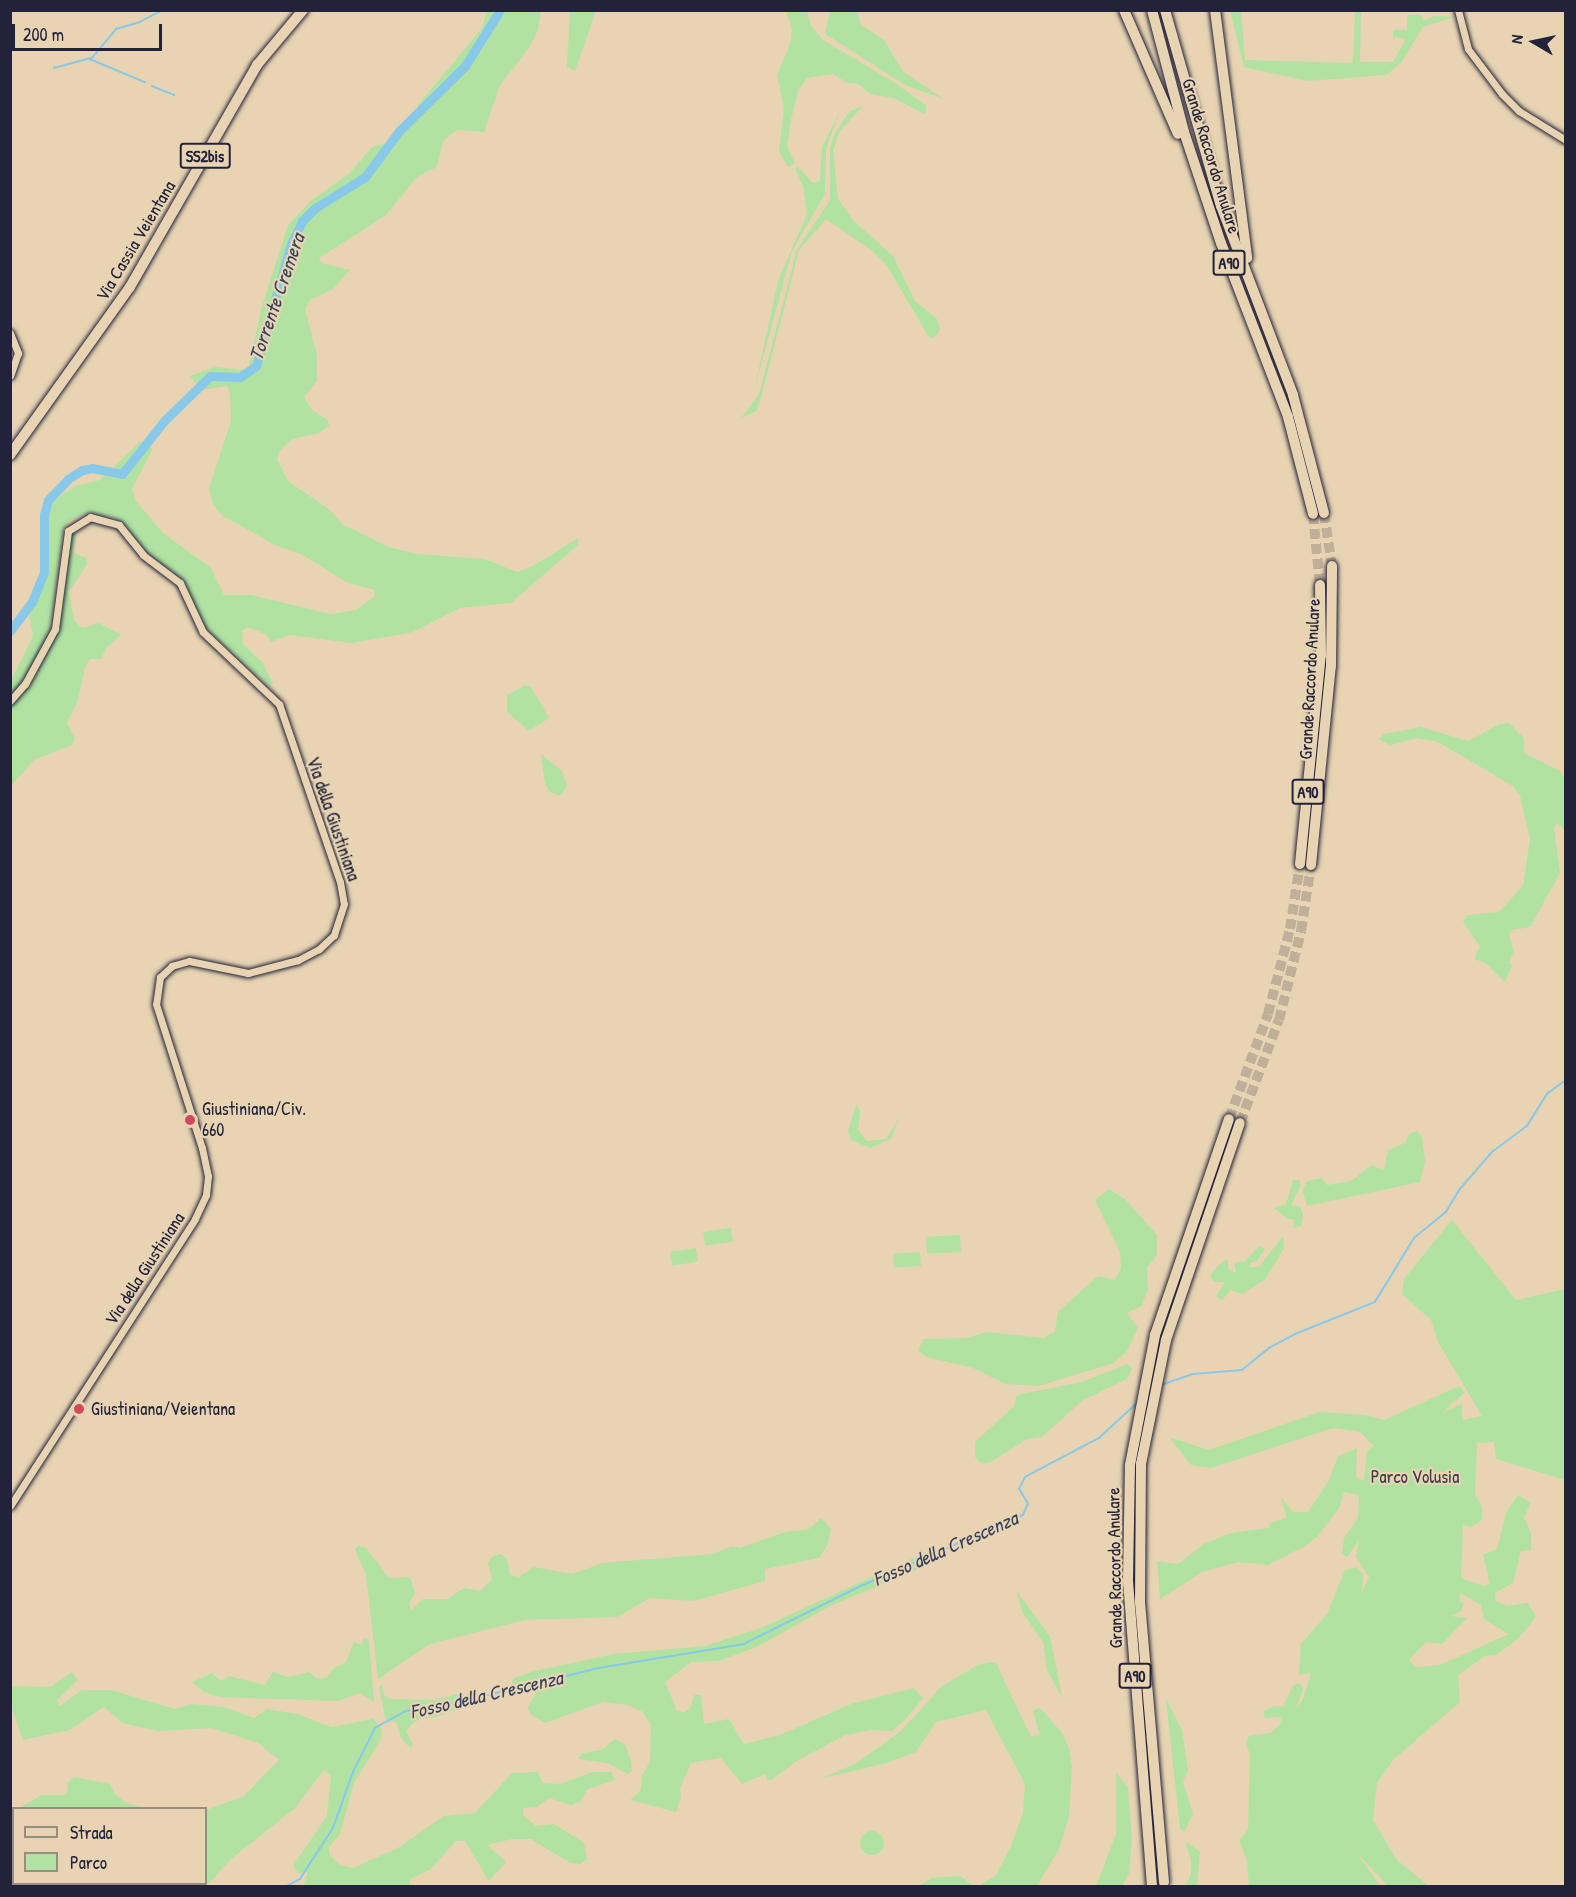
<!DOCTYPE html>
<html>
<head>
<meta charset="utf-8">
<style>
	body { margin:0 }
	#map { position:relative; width:1576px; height:1897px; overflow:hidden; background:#e8d4b2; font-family:"Patrick Hand",sans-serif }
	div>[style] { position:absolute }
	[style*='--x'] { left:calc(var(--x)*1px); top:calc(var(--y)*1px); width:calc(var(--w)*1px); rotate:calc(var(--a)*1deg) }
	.green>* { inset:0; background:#b1e2a2; transform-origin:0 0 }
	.round { border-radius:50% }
	.stream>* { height:1.5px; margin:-0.75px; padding:0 0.75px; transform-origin:0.75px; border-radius:0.75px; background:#88c9e9 }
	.river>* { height:9px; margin:-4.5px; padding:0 4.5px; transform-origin:4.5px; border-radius:4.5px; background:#88c9e9 }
	.highway-tunnel>* { height:10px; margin-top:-5px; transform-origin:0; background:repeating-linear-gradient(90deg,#c0b09a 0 10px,transparent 0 15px) }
	.roads { filter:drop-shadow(0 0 2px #22223b) drop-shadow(0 0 2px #22223b) }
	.minor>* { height:7px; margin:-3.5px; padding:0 3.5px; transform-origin:3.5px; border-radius:3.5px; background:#e8d4b2 }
	.highway>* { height:10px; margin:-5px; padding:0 5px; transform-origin:5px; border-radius:5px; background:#e8d4b2 }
	.dots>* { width:16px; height:16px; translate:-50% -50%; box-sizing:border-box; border:3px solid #e8d4b2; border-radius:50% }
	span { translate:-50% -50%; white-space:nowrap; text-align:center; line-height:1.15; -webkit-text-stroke:4.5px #e8d4b2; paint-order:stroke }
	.shield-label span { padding:2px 4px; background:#e8d4b2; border:2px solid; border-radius:4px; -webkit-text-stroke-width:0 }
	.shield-label { font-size:16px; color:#22223b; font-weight:700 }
	.street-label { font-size:18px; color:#22223b }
	.poi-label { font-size:18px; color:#22223b }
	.left { translate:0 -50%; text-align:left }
	.park-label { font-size:18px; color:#373f4a }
	.water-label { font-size:20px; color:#36435e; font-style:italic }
	.frame { position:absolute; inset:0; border:12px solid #22223b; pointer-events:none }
	.legend { position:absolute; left:12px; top:1807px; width:195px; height:78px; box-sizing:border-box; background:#e8d4b2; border:2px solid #998d82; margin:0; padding:8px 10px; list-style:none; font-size:18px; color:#22223b }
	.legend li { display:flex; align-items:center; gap:12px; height:30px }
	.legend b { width:30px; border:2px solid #998d82 }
	.north { position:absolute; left:1504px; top:12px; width:60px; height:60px; -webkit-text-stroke:4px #e8d4b2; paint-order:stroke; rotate:279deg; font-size:16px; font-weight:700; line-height:24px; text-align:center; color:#22223b }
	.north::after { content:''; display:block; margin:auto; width:21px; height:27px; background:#22223b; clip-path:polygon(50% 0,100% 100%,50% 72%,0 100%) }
	.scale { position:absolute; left:12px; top:24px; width:150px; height:27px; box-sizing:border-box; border:3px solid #22223b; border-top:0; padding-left:8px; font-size:18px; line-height:21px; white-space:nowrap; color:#22223b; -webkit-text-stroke:4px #e8d4b2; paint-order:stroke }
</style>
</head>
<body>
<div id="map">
	<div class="green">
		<i style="clip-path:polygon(487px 11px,541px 11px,538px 30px,529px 48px,500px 85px,484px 132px,457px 130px,443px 141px,437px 167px,417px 177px,386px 215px,319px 258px,321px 263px,350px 270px,333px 289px,310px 300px,305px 309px,317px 355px,317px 381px,304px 397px,312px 410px,328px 420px,329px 426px,319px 433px,293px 439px,279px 451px,277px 459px,288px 481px,330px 510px,342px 524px,389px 547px,417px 554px,485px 559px,517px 572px,533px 566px,578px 538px,578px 545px,511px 603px,460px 608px,413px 632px,352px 643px,289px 635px,271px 642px,267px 635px,248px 627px,242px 631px,243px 644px,263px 663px,273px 684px,270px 687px,202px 625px,181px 579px,147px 553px,122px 522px,113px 517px,84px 514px,69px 521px,63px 531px,50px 631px,27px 676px,11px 697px,11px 681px,33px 636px,28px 609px,47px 570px,49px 561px,41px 542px,52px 502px,75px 486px,100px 480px,140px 442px,150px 444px,152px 450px,132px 489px,136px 501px,163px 533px,210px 567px,224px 595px,251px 595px,331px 614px,356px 610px,374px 597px,375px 590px,348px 583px,301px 554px,277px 546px,223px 516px,213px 505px,209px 488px,231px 421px,230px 394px,227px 386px,201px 390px,190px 376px,215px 367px,242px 370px,249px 367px,261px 310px,288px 225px,312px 200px,350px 173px,372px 147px,386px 143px,416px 114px,418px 105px,482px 28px)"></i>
		<i style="clip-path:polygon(570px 11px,596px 11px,575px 71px,567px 67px)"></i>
		<i style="clip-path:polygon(786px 11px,807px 11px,811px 26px,823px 40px,892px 81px,926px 105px,926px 111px,924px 114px,894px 98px,870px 94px,858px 84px,847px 83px,833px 74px,807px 78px,798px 91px,791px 120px,787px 146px,795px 163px,788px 167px,779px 151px,784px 108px,777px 75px,791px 41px,792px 28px)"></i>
		<i style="clip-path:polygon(830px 11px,858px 11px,860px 24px,885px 41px,903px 72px,944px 99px,907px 86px,825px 34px)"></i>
		<i style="clip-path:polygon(1230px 11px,1241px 11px,1245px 60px,1353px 63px,1355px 11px,1361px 11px,1360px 62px,1393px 62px,1406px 39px,1393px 37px,1393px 30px,1407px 30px,1407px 15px,1422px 15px,1423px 21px,1434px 16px,1454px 17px,1423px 27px,1402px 61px,1387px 75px,1308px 81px,1244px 67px)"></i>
		<i style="clip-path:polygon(863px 106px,840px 131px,833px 150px,838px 199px,853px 220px,893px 256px,915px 301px,937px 319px,940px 330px,934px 338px,929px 337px,887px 266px,870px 249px,826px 219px,799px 250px,761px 398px,756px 411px,741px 418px,759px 394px,797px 250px,830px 200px,830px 148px,835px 133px,850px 111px)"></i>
		<i style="clip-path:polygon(840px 112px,826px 148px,825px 194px,792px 251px,755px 387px,778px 281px,807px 214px,803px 186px,795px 169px,797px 166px,813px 183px,820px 181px,822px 147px)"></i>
		<i style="clip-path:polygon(73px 527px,78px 528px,73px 552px,86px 558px,87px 564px,69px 592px,74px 620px,82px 628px,99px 623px,121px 635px,107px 647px,101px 659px,90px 659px,85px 667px,78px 700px,67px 723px,75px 738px,72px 745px,34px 760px,11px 786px,11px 704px,29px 681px,57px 631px,63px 554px)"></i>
		<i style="clip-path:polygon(526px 685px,531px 687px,549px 718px,529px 731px,507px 712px,507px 695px)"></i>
		<i style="clip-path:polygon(1509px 723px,1524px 738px,1524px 753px,1560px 771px,1565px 779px,1566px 831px,1557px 823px,1554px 828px,1560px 873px,1530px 927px,1512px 930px,1509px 935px,1514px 950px,1509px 963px,1512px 966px,1505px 982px,1486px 963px,1474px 959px,1480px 947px,1463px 921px,1468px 915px,1499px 912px,1523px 886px,1530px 839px,1520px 796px,1513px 786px,1438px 742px,1418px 738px,1390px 745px,1379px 739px,1384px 734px,1421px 727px,1468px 741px,1500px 724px)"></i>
		<i style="clip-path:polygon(541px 754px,562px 771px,567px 786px,561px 796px,550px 792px,545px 784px)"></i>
		<i style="clip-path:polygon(856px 1105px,860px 1111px,858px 1130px,867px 1141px,886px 1139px,899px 1118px,891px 1139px,870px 1148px,851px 1140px,848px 1131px)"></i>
		<i style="clip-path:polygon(1417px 1131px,1422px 1137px,1425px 1161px,1420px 1182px,1307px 1206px,1302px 1190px,1308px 1181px,1322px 1178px,1327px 1185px,1351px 1181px,1372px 1165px,1384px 1171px,1388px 1150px,1405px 1143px,1409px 1134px)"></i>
		<i style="clip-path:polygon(1293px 1180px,1299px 1180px,1301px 1185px,1291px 1205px,1300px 1206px,1303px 1214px,1301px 1226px,1293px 1228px,1294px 1219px,1288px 1219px,1274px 1208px,1286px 1204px)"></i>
		<i style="clip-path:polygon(1109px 1189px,1126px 1200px,1157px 1235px,1157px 1255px,1147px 1268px,1148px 1290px,1141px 1306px,1127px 1313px,1138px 1328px,1127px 1351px,1114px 1363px,1039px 1386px,1005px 1384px,973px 1368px,926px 1357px,918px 1350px,924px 1339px,966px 1338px,987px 1332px,1044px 1338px,1055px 1331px,1058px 1312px,1098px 1276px,1114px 1280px,1121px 1269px,1120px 1252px,1095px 1200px)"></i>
		<i style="clip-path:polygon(evenodd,1452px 1220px,1516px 1300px,1565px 1289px,1565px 1480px,1496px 1459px,1494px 1442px,1477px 1443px,1475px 1494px,1482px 1507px,1482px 1520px,1471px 1527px,1463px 1525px,1461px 1578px,1483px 1586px,1490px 1584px,1483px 1555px,1497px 1549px,1507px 1510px,1518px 1495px,1531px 1503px,1524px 1517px,1531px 1534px,1531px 1550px,1521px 1551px,1513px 1583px,1495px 1593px,1495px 1601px,1507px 1606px,1528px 1603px,1536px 1617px,1518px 1639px,1496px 1655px,1485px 1656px,1458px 1675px,1460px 1702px,1394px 1759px,1377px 1783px,1373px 1820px,1397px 1860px,1429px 1886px,1388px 1886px,1357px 1853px,1380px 1886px,1249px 1886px,1247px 1861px,1239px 1840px,1248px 1830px,1250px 1755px,1246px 1743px,1248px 1736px,1271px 1733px,1280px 1724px,1282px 1717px,1265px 1718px,1263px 1711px,1273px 1706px,1283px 1707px,1293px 1685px,1300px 1683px,1303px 1689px,1296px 1709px,1303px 1699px,1311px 1673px,1299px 1675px,1301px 1644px,1327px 1614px,1345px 1570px,1357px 1567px,1363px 1574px,1362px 1592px,1369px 1577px,1356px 1557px,1359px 1540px,1347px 1557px,1342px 1554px,1344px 1538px,1358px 1518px,1359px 1495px,1344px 1492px,1339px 1508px,1318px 1536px,1305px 1546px,1268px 1565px,1238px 1562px,1202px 1572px,1160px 1599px,1157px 1561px,1178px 1564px,1204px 1544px,1231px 1533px,1269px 1528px,1269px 1524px,1287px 1517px,1280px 1496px,1293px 1512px,1308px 1512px,1328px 1482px,1338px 1457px,1357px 1448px,1356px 1477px,1364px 1481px,1367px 1451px,1374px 1446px,1360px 1432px,1333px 1428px,1211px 1468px,1191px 1465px,1169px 1437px,1209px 1450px,1320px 1412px,1365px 1415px,1384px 1420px,1459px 1386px,1465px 1392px,1443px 1412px,1462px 1404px,1462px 1420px,1482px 1416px,1438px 1342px,1431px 1320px,1402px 1294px,1404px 1279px,1452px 1220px,1460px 1593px,1481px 1605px,1484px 1619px,1509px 1634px,1440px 1665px,1416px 1667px,1409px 1660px,1426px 1642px,1442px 1644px,1467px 1618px,1451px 1616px,1461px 1611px,1464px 1603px,1460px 1601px,1460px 1593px)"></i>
		<i style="left:731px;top:1228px;width:14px;height:28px;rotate:82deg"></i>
		<i style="left:960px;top:1235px;width:17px;height:34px;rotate:87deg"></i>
		<i style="clip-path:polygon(1283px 1236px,1284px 1248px,1265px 1280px,1242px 1294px,1231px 1290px,1222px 1300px,1216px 1296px,1225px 1282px,1214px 1282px,1210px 1275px,1223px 1261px,1228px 1260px,1228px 1269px,1236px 1273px,1234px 1263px,1245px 1261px,1260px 1246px,1265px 1249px,1257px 1261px,1250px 1263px,1250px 1267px,1259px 1267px)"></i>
		<i style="left:696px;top:1248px;width:14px;height:26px;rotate:82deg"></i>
		<i style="left:920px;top:1252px;width:14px;height:27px;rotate:86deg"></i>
		<i style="clip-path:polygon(1128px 1364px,1132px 1368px,1127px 1379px,1083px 1400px,1042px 1437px,1027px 1439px,991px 1462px,982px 1464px,975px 1457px,975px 1442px,1014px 1406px,1017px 1395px,1081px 1382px)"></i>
		<i style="clip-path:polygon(821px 1518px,831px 1529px,828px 1544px,819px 1558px,765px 1569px,765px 1581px,693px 1601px,650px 1598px,617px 1617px,525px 1620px,430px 1644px,378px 1679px,366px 1575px,355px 1549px,359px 1546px,366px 1548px,389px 1578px,410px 1577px,415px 1593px,409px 1604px,411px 1610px,423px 1599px,447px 1599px,464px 1588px,480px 1591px,492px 1579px,488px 1563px,493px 1556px,501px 1554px,507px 1559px,510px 1574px,518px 1578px,534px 1567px,573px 1574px,602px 1563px,713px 1554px,732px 1546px,740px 1548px,785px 1532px,809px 1529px)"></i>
		<i style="clip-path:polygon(933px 1549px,940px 1556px,936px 1562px,830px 1606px,759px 1646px,719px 1661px,691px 1662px,665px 1682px,677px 1711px,685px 1712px,691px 1707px,694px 1695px,701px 1695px,704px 1724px,729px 1719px,744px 1744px,780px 1735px,851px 1704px,914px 1688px,923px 1698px,905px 1720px,892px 1731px,870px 1730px,843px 1736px,795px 1762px,772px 1780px,767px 1780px,765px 1774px,742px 1784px,721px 1758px,691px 1763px,680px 1788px,681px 1797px,676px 1812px,630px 1800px,641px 1790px,642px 1776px,650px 1762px,651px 1725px,643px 1712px,628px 1705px,603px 1702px,545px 1723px,531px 1715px,528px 1707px,537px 1692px,514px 1693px,510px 1688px,514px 1678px,535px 1671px,614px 1654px,705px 1646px,761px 1628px)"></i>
		<i style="clip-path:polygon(1017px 1592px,1050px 1636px,1062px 1697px,1047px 1671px,1043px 1642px,1022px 1612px)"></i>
		<i style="clip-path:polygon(364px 1638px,369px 1640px,374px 1702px,360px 1693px,339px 1701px,220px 1697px,204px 1692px,192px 1682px,212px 1673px,221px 1681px,228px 1676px,265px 1685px,273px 1672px,288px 1677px,309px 1672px,318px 1679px,327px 1678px,333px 1669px,346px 1662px,354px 1642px,362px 1645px)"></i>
		<i style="clip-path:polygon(991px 1662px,996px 1663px,1031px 1737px,1040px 1735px,1034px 1715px,1034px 1710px,1040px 1708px,1063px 1734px,1069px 1748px,1072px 1766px,1069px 1816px,1059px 1849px,1037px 1886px,979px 1886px,996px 1875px,1011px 1846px,1023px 1813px,1025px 1784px,986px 1710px,936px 1722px,916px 1752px,887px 1763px,820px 1779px,857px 1763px,902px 1730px,942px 1686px,978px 1665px)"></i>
		<i style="clip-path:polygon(72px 1672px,78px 1680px,57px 1700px,60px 1706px,82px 1690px,111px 1690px,175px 1709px,192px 1704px,224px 1707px,254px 1718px,267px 1709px,297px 1714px,331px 1727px,373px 1719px,382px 1730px,381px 1739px,354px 1783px,340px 1834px,329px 1847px,329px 1854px,340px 1865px,353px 1868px,398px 1848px,444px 1816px,475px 1813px,512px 1773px,538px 1772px,543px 1783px,560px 1784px,593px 1772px,611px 1772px,615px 1780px,588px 1789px,580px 1802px,571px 1805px,549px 1798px,537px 1807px,523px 1808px,523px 1815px,536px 1826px,554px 1824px,584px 1843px,587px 1859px,581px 1864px,570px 1863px,531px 1839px,512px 1839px,487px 1845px,506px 1862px,489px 1881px,465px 1841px,456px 1841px,431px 1869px,410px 1879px,410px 1886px,303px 1886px,308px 1872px,298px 1873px,293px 1866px,327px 1816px,331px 1776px,324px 1770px,295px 1808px,231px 1859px,207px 1886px,154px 1886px,206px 1884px,206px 1810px,244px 1796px,279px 1760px,258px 1743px,212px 1728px,159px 1731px,122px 1723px,104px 1707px,70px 1730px,23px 1740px,11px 1706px,11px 1686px,51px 1687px)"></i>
		<i style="clip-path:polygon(382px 1685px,384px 1695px,391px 1699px,434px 1700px,458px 1694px,464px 1699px,464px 1707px,433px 1718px,422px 1717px,411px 1725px,406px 1731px,413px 1745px,410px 1748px,401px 1738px,397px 1723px,385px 1719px,379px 1686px)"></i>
		<i style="clip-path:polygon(1166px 1699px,1182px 1730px,1188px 1771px,1183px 1781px,1193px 1814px,1184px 1832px,1180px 1829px)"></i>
		<i style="clip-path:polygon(615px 1739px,625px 1745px,631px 1761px,632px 1771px,628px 1774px,607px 1763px,578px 1759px,581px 1754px,603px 1749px)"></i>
		<i style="clip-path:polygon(1116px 1773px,1128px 1787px,1132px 1838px,1129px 1873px,1122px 1886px,1096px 1886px,1116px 1834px)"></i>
		<i style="clip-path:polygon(74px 1777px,110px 1784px,115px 1794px,126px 1803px,146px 1808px,19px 1808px,42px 1795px,63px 1795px,68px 1791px,67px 1783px)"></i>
		<i class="round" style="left:860px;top:1831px;width:24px;height:24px"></i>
		<i style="clip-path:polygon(1185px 1841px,1200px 1852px,1197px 1886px,1186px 1884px,1191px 1875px,1191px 1860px)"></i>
		<i style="clip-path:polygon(960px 1876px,974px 1886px,919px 1886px,932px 1878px)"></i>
	</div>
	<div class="stream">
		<i style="--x:90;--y:59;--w:60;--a:22.7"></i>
		<i style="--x:54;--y:68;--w:39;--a:-15"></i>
		<i style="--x:92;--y:58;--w:38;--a:-50"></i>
		<i style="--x:116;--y:29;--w:25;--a:-16"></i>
		<i style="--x:140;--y:22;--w:26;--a:-28"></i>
		<i style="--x:152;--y:86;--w:24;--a:22"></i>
		<i style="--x:1161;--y:1385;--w:34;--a:-19"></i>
		<i style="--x:1193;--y:1374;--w:49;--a:-4.7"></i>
		<i style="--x:1242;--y:1370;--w:35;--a:-39"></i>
		<i style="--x:1269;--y:1348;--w:30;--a:-28"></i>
		<i style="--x:1295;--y:1334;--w:86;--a:-21.8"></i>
		<i style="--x:1375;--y:1302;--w:75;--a:-58.6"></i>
		<i style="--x:1414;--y:1238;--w:41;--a:-39.1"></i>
		<i style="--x:1446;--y:1212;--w:27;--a:-59"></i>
		<i style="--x:1460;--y:1189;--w:49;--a:-49.1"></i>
		<i style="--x:1492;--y:1152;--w:44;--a:-36.6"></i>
		<i style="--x:1527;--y:1126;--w:39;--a:-58"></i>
		<i style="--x:1548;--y:1093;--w:22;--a:-36"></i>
		<i style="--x:287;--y:1886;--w:15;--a:-28"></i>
		<i style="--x:300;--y:1879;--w:61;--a:-57.1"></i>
		<i style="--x:333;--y:1828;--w:59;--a:-70.3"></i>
		<i style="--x:353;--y:1772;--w:49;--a:-63.4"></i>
		<i style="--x:375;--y:1728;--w:35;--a:-29"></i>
		<i style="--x:406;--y:1711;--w:37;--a:-8"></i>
		<i style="--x:443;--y:1706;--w:161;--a:-13.7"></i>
		<i style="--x:599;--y:1668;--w:147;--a:-9.4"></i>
		<i style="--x:744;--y:1644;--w:131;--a:-26.4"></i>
		<i style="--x:861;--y:1586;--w:177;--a:-23.7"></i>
		<i style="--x:1023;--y:1515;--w:12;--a:-66"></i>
		<i style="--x:1028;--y:1504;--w:17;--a:-121"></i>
		<i style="--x:1019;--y:1489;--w:13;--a:-63"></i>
		<i style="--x:1025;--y:1477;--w:84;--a:-27.8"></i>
		<i style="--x:1099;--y:1438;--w:53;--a:-42.7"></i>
	</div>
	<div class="river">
		<i style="--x:10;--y:631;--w:36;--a:-53"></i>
		<i style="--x:32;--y:602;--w:32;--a:-68"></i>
		<i style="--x:44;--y:572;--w:57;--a:-90"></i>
		<i style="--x:44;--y:515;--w:16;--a:-75"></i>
		<i style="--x:48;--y:500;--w:29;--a:-46"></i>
		<i style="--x:68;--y:479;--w:17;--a:-33"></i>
		<i style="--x:82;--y:470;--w:10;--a:-11"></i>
		<i style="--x:92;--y:468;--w:31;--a:11"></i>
		<i style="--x:122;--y:474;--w:68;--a:-51.6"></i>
		<i style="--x:164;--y:421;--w:64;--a:-44.4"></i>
		<i style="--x:210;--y:376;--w:30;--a:2"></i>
		<i style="--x:240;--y:377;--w:19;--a:-35"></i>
		<i style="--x:256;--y:366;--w:127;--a:-74"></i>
		<i style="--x:291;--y:244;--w:25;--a:-64"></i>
		<i style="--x:302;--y:221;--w:18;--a:-45"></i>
		<i style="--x:315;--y:208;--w:59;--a:-31.8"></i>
		<i style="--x:365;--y:177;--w:57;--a:-53.5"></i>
		<i style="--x:399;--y:131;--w:93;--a:-44.6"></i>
		<i style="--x:465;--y:66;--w:66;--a:-58"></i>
	</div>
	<div class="highway-tunnel">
		<i style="--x:1324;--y:513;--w:54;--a:81.4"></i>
		<i style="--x:1313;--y:514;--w:71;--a:84.4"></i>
		<i style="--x:1229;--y:1119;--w:112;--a:-69.6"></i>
		<i style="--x:1268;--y:1014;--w:88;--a:-75.5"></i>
		<i style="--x:1290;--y:929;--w:66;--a:-81.3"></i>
		<i style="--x:1240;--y:1123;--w:110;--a:-69.3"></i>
		<i style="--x:1279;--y:1020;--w:92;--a:-76.1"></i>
		<i style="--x:1301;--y:931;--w:67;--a:-81.4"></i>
	</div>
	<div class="roads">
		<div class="minor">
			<i style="--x:1458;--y:10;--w:40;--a:75.6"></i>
			<i style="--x:1468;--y:49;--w:56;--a:52.9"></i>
			<i style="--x:1502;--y:94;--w:24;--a:45"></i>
			<i style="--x:1519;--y:111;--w:55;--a:31.7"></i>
			<i style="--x:10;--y:333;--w:22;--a:68"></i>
			<i style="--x:18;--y:353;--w:24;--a:109"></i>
			<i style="--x:10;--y:701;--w:23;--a:-49"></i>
			<i style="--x:25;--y:684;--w:63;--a:-61.4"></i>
			<i style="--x:55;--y:629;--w:99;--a:-82.4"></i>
			<i style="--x:68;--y:531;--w:26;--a:-32"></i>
			<i style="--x:90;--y:517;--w:30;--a:15"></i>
			<i style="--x:119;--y:525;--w:38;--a:51"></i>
			<i style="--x:143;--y:555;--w:46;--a:37.1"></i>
			<i style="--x:180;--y:583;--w:54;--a:64.9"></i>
			<i style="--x:203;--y:632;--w:105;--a:43.5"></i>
			<i style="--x:279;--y:704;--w:188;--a:71.1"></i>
			<i style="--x:340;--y:882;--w:22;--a:80"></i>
			<i style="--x:344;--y:904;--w:33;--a:108"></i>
			<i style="--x:334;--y:935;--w:21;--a:137"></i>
			<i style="--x:319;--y:949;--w:24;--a:152"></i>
			<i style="--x:298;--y:960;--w:52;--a:165.4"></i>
			<i style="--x:248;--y:973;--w:60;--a:-168.5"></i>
			<i style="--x:189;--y:961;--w:18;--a:164"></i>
			<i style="--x:172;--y:966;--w:16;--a:137"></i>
			<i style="--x:160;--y:977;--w:27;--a:98"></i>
			<i style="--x:156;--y:1004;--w:151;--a:72.3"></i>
			<i style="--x:202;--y:1148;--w:29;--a:78"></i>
			<i style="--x:208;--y:1176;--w:19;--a:96"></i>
			<i style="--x:206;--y:1195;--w:26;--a:115"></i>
			<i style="--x:195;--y:1219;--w:341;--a:122.8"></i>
		</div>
		<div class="highway">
			<i style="--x:1124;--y:10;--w:135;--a:66.5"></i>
			<i style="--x:1152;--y:10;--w:126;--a:75.3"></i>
			<i style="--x:1184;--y:132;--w:117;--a:71.6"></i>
			<i style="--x:1221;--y:243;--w:186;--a:68.9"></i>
			<i style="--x:1288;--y:417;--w:100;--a:75.5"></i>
			<i style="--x:1165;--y:10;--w:204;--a:74.1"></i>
			<i style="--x:1221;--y:206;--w:202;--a:69.1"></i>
			<i style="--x:1293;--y:395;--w:122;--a:75.3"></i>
			<i style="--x:1215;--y:10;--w:250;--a:82.6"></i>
			<i style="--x:10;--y:455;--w:206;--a:-54.5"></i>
			<i style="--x:130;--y:287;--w:256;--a:-60.2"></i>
			<i style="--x:257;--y:65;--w:72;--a:-50.1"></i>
			<i style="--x:1300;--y:864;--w:210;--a:-84.3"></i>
			<i style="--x:1321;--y:655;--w:70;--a:-90.8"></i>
			<i style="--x:1311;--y:865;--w:200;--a:-84.3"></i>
			<i style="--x:1331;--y:666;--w:100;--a:-89.4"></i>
			<i style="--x:1164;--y:1882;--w:281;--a:-94.9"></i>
			<i style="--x:1140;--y:1602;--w:138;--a:-89.6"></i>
			<i style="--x:1141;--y:1464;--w:126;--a:-78.6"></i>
			<i style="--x:1166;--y:1340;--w:229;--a:-71.2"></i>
			<i style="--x:1152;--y:1886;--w:307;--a:-94.5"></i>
			<i style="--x:1128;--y:1580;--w:115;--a:-89"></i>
			<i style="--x:1130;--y:1465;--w:132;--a:-79.1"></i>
			<i style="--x:1155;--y:1335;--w:228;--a:-71.1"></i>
		</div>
	</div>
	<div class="dots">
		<i style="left:190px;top:1120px;background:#d1495b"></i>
		<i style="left:79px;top:1409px;background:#d1495b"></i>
	</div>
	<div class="shield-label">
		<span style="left:205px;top:156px">SS2bis</span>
		<span style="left:1229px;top:263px">A90</span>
		<span style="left:1308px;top:792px">A90</span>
		<span style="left:1135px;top:1676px">A90</span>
	</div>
	<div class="street-label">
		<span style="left:1211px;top:156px;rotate:73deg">Grande Raccordo Anulare</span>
		<span style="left:136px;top:241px;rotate:-59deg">Via Cassia Veientana</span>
		<span style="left:1310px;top:679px;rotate:-87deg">Grande Raccordo Anulare</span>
		<span style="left:333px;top:819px;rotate:71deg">Via della Giustiniana</span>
		<span style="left:145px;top:1269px;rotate:-57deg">Via della Giustiniana</span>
		<span style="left:1115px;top:1568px;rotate:-91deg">Grande Raccordo Anulare</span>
	</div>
	<div class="poi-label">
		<span class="left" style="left:202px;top:1120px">Giustiniana/Civ.<br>660</span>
		<span class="left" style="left:91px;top:1409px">Giustiniana/Veientana</span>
	</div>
	<div class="park-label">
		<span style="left:1415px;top:1477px">Parco Volusia</span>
	</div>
	<div class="water-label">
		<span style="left:276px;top:297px;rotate:-71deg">Torrente Cremera</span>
		<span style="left:945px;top:1548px;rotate:-24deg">Fosso della Crescenza</span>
		<span style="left:486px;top:1694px;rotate:-13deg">Fosso della Crescenza</span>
	</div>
	<div class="frame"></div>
	<ul class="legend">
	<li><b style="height:8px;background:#e8d4b2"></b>Strada</li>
	<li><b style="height:16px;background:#b1e2a2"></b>Parco</li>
	</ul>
	<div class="north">N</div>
	<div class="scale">200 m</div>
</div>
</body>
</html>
